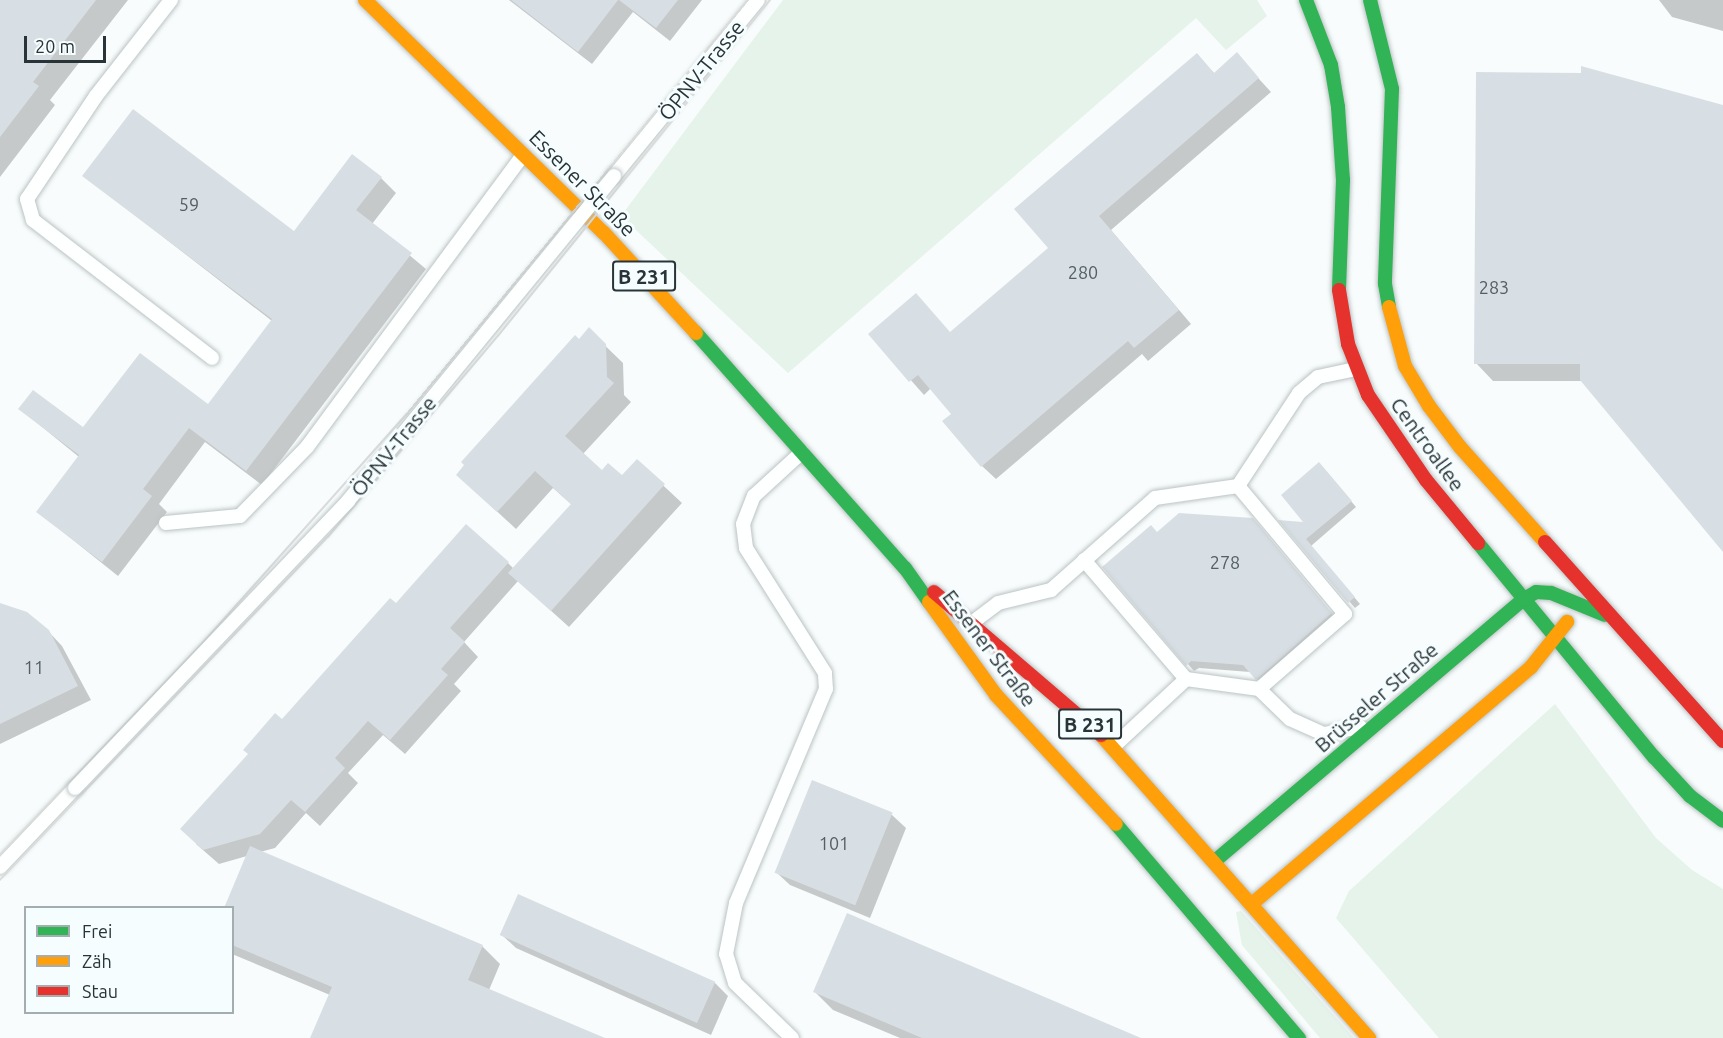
<!DOCTYPE html>
<html>
<head>
<meta charset="utf-8">
<style>
	body { margin:0 }
	#map { position:relative; width:1723px; height:1038px; overflow:hidden; background:#f8fcfc; font-family:Ubuntu,sans-serif }
	div>[style] { position:absolute }
	[style*='--x'] { left:calc(var(--x)*1px); top:calc(var(--y)*1px); width:calc(var(--w)*1px); rotate:calc(var(--a)*1deg) }
	.green>* { inset:0; background:#e5f3ea }
	.shadow>* { inset:0; background:#0003 }
	.building>* { inset:0; background:#d8dfe4; transform-origin:0 0 }
	.roads { filter:drop-shadow(0 0 2px #bcc3c4) drop-shadow(0 0 2px #bcc3c4) }
	.lane>* { height:14px; margin:-7px; padding:0 7px; transform-origin:7px; border-radius:7px; background:#feffff }
	.fast>* { height:14px; margin:-7px; padding:0 7px; transform-origin:7px; border-radius:7px; background:#30b455 }
	.slow>* { height:14px; margin:-7px; padding:0 7px; transform-origin:7px; border-radius:7px; background:#ff9f0a }
	.jam>* { height:14px; margin:-7px; padding:0 7px; transform-origin:7px; border-radius:7px; background:#e5322d }
	.tram>* { height:1.5px; margin:-0.75px; padding:0 0.75px; transform-origin:0.75px; border-radius:0.75px; background:#dadcdc }
	.bridges { filter:drop-shadow(0 0 2px #bcc3c4) drop-shadow(0 0 2px #bcc3c4) }
	.lane-bridge>* { height:14px; margin:-7px; padding:0 7px; transform-origin:7px; border-radius:7px; background:#feffff }
	span { translate:-50% -50%; white-space:nowrap; text-align:center; line-height:1.15; -webkit-text-stroke:6px #f6fdfe; paint-order:stroke }
	.number-label { font-size:18px; color:#545f63 }
	.number-label span { -webkit-text-stroke-width:0 }
	.shield-label span { padding:2px 4px; background:#f6fdfe; border:2px solid; border-radius:4px; -webkit-text-stroke-width:0 }
	.shield-label { font-size:20px; color:#283438; font-weight:700 }
	.street-label { font-size:21px; color:#283438 }
	.legend { position:absolute; left:24px; top:906px; width:210px; height:108px; box-sizing:border-box; background:#f6fdfe; border:2px solid #a4adaf; margin:0; padding:8px 10px; list-style:none; font-size:18px; color:#283438 }
	.legend li { display:flex; align-items:center; gap:12px; height:30px }
	.legend b { width:30px; border:2px solid #a4adaf }
	.scale { position:absolute; left:24px; top:36px; width:82px; height:27px; box-sizing:border-box; border:3px solid #283438; border-top:0; padding-left:8px; font-size:18px; line-height:21px; white-space:nowrap; color:#283438; -webkit-text-stroke:4px #f6fdfe; paint-order:stroke }
</style>
</head>
<body>
<div id="map">
	<div class="green">
		<i style="clip-path:polygon(783px 0,1257px 0,1267px 16px,1226px 50px,1196px 18px,788px 373px,621px 216px)"></i>
		<i style="clip-path:polygon(1555px 704px,1656px 838px,1692px 870px,1723px 889px,1723px 1038px,1439px 1038px,1336px 918px,1349px 891px)"></i>
		<i style="clip-path:polygon(1241px 911px,1354px 1038px,1320px 1038px,1242px 945px,1236px 912px)"></i>
	</div>
	<div class="shadow">
		<i style="clip-path:polygon(0 0,128px 0,50px 100px,55px 105px,0 177px)"></i>
		<i style="clip-path:polygon(509px 0,702px 0,670px 41px,633px 12px,592px 64px)"></i>
		<i style="clip-path:polygon(1659px 0,1723px 0,1723px 31px,1672px 17px)"></i>
		<i style="clip-path:polygon(1197px 55px,1215px 74px,1237px 55px,1271px 92px,1111px 230px,1191px 324px,1148px 361px,1142px 354px,996px 479px,982px 466px,953px 414px,931px 388px,924px 395px,870px 334px,951px 333px,1050px 248px)"></i>
		<i style="clip-path:polygon(1723px 106px,1723px 550px,1583px 381px,1493px 381px,1476px 363px)"></i>
		<i style="clip-path:polygon(84px 176px,294px 233px,381px 178px,396px 193px,372px 224px,426px 269px,262px 485px,205px 442px,159px 504px,167px 512px,118px 576px,38px 512px,79px 457px,20px 409px,84px 430px,208px 407px,272px 321px)"></i>
		<i style="clip-path:polygon(589px 330px,623px 363px,624px 395px,631px 402px,583px 454px,602px 472px,622px 478px,637px 461px,682px 503px,569px 627px,518px 581px,464px 642px,478px 657px,454px 684px,461px 691px,405px 754px,383px 735px,348px 773px,358px 783px,320px 826px,306px 813px,275px 848px,260px 852px,482px 946px,500px 964px,489px 990px,602px 1038px,312px 1038px,330px 995px,232px 954px,232px 908px,247px 856px,219px 864px,196px 844px,396px 605px,508px 563px,514px 569px,572px 505px,553px 488px,516px 529px,476px 492px)"></i>
		<i style="clip-path:polygon(1325px 470px,1356px 507px,1311px 546px,1360px 604px,1355px 608px,1281px 522px,1306px 523px)"></i>
		<i style="clip-path:polygon(1260px 527px,1338px 621px,1263px 685px,1250px 672px,1199px 668px,1194px 671px,1104px 567px,1157px 534px)"></i>
		<i style="clip-path:polygon(0 605px,48px 631px,62px 646px,91px 700px,0 744px)"></i>
		<i style="clip-path:polygon(813px 782px,892px 815px,906px 828px,870px 918px,790px 885px,776px 872px)"></i>
		<i style="clip-path:polygon(502px 935px,715px 983px,728px 996px,711px 1035px,516px 948px)"></i>
		<i style="clip-path:polygon(815px 992px,1138px 1038px,900px 1038px,833px 1010px)"></i>
	</div>
	<div class="building">
		<i style="clip-path:polygon(0 0,96px 0,33px 82px,39px 86px,0 137px)"></i>
		<i style="clip-path:polygon(511px 0,618px 0,578px 52px)"></i>
		<i style="clip-path:polygon(619px 0,678px 0,656px 28px)"></i>
		<i style="clip-path:polygon(1237px 52px,1259px 78px,1099px 216px,1179px 310px,1134px 348px,1128px 341px,981px 467px,942px 421px,951px 414px,918px 375px,909px 382px,868px 334px,916px 293px,950px 332px,1048px 248px,1014px 209px,1197px 53px,1214px 73px)"></i>
		<i style="clip-path:polygon(1581px 66px,1723px 105px,1723px 552px,1580px 380px,1580px 364px,1474px 364px,1476px 72px,1581px 73px)"></i>
		<i style="clip-path:polygon(133px 109px,294px 231px,352px 154px,382px 177px,356px 210px,412px 253px,246px 471px,189px 428px,143px 489px,152px 496px,102px 562px,36px 512px,79px 455px,18px 409px,33px 390px,83px 427px,140px 353px,208px 404px,272px 319px,82px 176px)"></i>
		<i style="clip-path:polygon(589px 327px,606px 344px,607px 377px,614px 383px,565px 436px,602px 470px,608px 463px,622px 475px,637px 459px,665px 484px,551px 611px,508px 573px,571px 504px,535px 471px,497px 512px,456px 475px,464px 465px,461px 462px,575px 335px,579px 339px)"></i>
		<i style="clip-path:polygon(1319px 462px,1352px 501px,1306px 539px,1355px 597px,1348px 603px,1278px 520px,1303px 522px,1281px 495px)"></i>
		<i style="clip-path:polygon(1179px 513px,1253px 518px,1332px 613px,1256px 680px,1243px 665px,1191px 661px,1186px 666px,1102px 567px,1151px 525px,1157px 532px)"></i>
		<i style="clip-path:polygon(466px 524px,509px 562px,450px 628px,465px 642px,441px 669px,448px 675px,390px 740px,368px 721px,335px 758px,345px 768px,305px 812px,291px 800px,260px 834px,203px 850px,180px 829px,248px 754px,243px 750px,275px 713px,282px 719px,390px 598px,396px 603px)"></i>
		<i style="clip-path:polygon(0 603px,27px 612px,49px 630px,78px 686px,0 724px)"></i>
		<i style="left:812px;top:780px;width:87px;height:100px;rotate:22deg"></i>
		<i style="clip-path:polygon(250px 846px,483px 945px,468px 980px,605px 1038px,310px 1038px,332px 987px,232px 945px,232px 908px,224px 908px)"></i>
		<i style="left:518px;top:894px;width:216px;height:45px;rotate:24deg"></i>
		<i style="clip-path:polygon(847px 913px,1141px 1038px,922px 1038px,813px 992px)"></i>
	</div>
	<div class="roads">
		<div class="lane">
			<i style="--x:171;--y:0;--w:122;--a:128"></i>
			<i style="--x:96;--y:96;--w:124;--a:123.8"></i>
			<i style="--x:27;--y:199;--w:22;--a:74"></i>
			<i style="--x:33;--y:220;--w:226;--a:37.6"></i>
			<i style="--x:614;--y:176;--w:227;--a:-50.7"></i>
			<i style="--x:1238;--y:486;--w:167;--a:50.1"></i>
			<i style="--x:1345;--y:614;--w:114;--a:138.9"></i>
			<i style="--x:166;--y:523;--w:74;--a:-5.4"></i>
			<i style="--x:240;--y:516;--w:96;--a:-45.8"></i>
			<i style="--x:307;--y:447;--w:363;--a:-53.5"></i>
			<i style="--x:1084;--y:560;--w:157;--a:49.4"></i>
			<i style="--x:1186;--y:679;--w:74;--a:7.8"></i>
			<i style="--x:1259;--y:689;--w:43;--a:44.1"></i>
			<i style="--x:1290;--y:719;--w:37;--a:24"></i>
			<i style="--x:1324;--y:734;--w:37;--a:-11"></i>
			<i style="--x:973;--y:622;--w:31;--a:-37"></i>
			<i style="--x:998;--y:603;--w:55;--a:-13.8"></i>
			<i style="--x:1051;--y:590;--w:139;--a:-41.5"></i>
			<i style="--x:1155;--y:498;--w:84;--a:-8.2"></i>
			<i style="--x:1238;--y:486;--w:111;--a:-56.7"></i>
			<i style="--x:1299;--y:393;--w:25;--a:-40"></i>
			<i style="--x:1318;--y:377;--w:38;--a:-12"></i>
			<i style="--x:1114;--y:746;--w:98;--a:-42.9"></i>
			<i style="--x:0;--y:867;--w:109;--a:-46.5"></i>
			<i style="--x:792;--y:1038;--w:79;--a:-136"></i>
			<i style="--x:735;--y:983;--w:30;--a:-107"></i>
			<i style="--x:726;--y:954;--w:52;--a:-78.9"></i>
			<i style="--x:736;--y:903;--w:232;--a:-67.2"></i>
			<i style="--x:826;--y:689;--w:16;--a:-94"></i>
			<i style="--x:825;--y:673;--w:148;--a:-122.3"></i>
			<i style="--x:746;--y:548;--w:24;--a:-97"></i>
			<i style="--x:743;--y:524;--w:30;--a:-69"></i>
			<i style="--x:754;--y:496;--w:65;--a:-42.5"></i>
		</div>
		<div class="fast">
			<i style="--x:1306;--y:0;--w:70;--a:69"></i>
			<i style="--x:1331;--y:65;--w:43;--a:80.5"></i>
			<i style="--x:1338;--y:107;--w:73;--a:86.1"></i>
			<i style="--x:1343;--y:180;--w:110;--a:92.1"></i>
			<i style="--x:1370;--y:0;--w:92;--a:76.1"></i>
			<i style="--x:1392;--y:89;--w:195;--a:92.1"></i>
			<i style="--x:1385;--y:284;--w:23;--a:80"></i>
			<i style="--x:696;--y:333;--w:314;--a:48.4"></i>
			<i style="--x:905;--y:568;--w:42;--a:54.8"></i>
			<i style="--x:1478;--y:543;--w:277;--a:50.6"></i>
			<i style="--x:1654;--y:757;--w:53;--a:47.3"></i>
			<i style="--x:1690;--y:796;--w:41;--a:37.1"></i>
			<i style="--x:1116;--y:824;--w:282;--a:49.5"></i>
			<i style="--x:1216;--y:860;--w:404;--a:-40.3"></i>
			<i style="--x:1524;--y:599;--w:14;--a:-30"></i>
			<i style="--x:1536;--y:592;--w:15;--a:4"></i>
			<i style="--x:1551;--y:593;--w:58;--a:22.2"></i>
		</div>
		<div class="slow">
			<i style="--x:365;--y:0;--w:334;--a:44.3"></i>
			<i style="--x:604;--y:233;--w:136;--a:47.4"></i>
			<i style="--x:1389;--y:307;--w:61;--a:74.8"></i>
			<i style="--x:1405;--y:366;--w:47;--a:59"></i>
			<i style="--x:1429;--y:406;--w:51;--a:52.9"></i>
			<i style="--x:1460;--y:447;--w:127;--a:48.2"></i>
			<i style="--x:929;--y:602;--w:115;--a:54.2"></i>
			<i style="--x:996;--y:695;--w:176;--a:47.1"></i>
			<i style="--x:1101;--y:735;--w:405;--a:48.5"></i>
			<i style="--x:1253;--y:903;--w:365;--a:-40.3"></i>
			<i style="--x:1531;--y:667;--w:58;--a:-51.3"></i>
		</div>
		<div class="jam">
			<i style="--x:1339;--y:290;--w:55;--a:80.5"></i>
			<i style="--x:1348;--y:344;--w:55;--a:68.6"></i>
			<i style="--x:1368;--y:395;--w:103;--a:55.7"></i>
			<i style="--x:1426;--y:480;--w:82;--a:50.5"></i>
			<i style="--x:1545;--y:542;--w:267;--a:48.2"></i>
			<i style="--x:934;--y:592;--w:220;--a:40.6"></i>
		</div>
	</div>
	<div class="tram">
		<i style="--x:0;--y:855;--w:289;--a:-46.3"></i>
		<i style="--x:200;--y:646;--w:311;--a:-48.3"></i>
		<i style="--x:407;--y:414;--w:536;--a:-50.52"></i>
		<i style="--x:0;--y:880;--w:475;--a:-46.3"></i>
		<i style="--x:328;--y:537;--w:263;--a:-49.8"></i>
		<i style="--x:498;--y:336;--w:432;--a:-51"></i>
	</div>
	<div class="bridges">
		<div class="lane-bridge">
			<i style="--x:75;--y:788;--w:396;--a:-46.4"></i>
			<i style="--x:348;--y:501;--w:420;--a:-50.7"></i>
		</div>
	</div>
	<div class="number-label">
		<span style="left:189px;top:204px">59</span>
		<span style="left:1083px;top:272px">280</span>
		<span style="left:1494px;top:287px">283</span>
		<span style="left:1225px;top:562px">278</span>
		<span style="left:34px;top:667px">11</span>
		<span style="left:834px;top:843px">101</span>
	</div>
	<div class="shield-label">
		<span style="left:644px;top:276px">B 231</span>
		<span style="left:1090px;top:724px">B 231</span>
	</div>
	<div class="street-label">
		<span style="left:701px;top:70px;rotate:-51deg">ÖPNV-Trasse</span>
		<span style="left:583px;top:183px;rotate:45deg">Essener Straße</span>
		<span style="left:1428px;top:444px;rotate:54deg">Centroallee</span>
		<span style="left:393px;top:446px;rotate:-51deg">ÖPNV-Trasse</span>
		<span style="left:990px;top:648px;rotate:53deg">Essener Straße</span>
		<span style="left:1376px;top:697px;rotate:-41deg">Brüsseler Straße</span>
	</div>
	<ul class="legend">
	<li><b style="height:8px;background:#30b455"></b>Frei</li>
	<li><b style="height:8px;background:#ff9f0a"></b>Zäh</li>
	<li><b style="height:8px;background:#e5322d"></b>Stau</li>
	</ul>
	<div class="scale">20 m</div>
</div>
</body>
</html>
